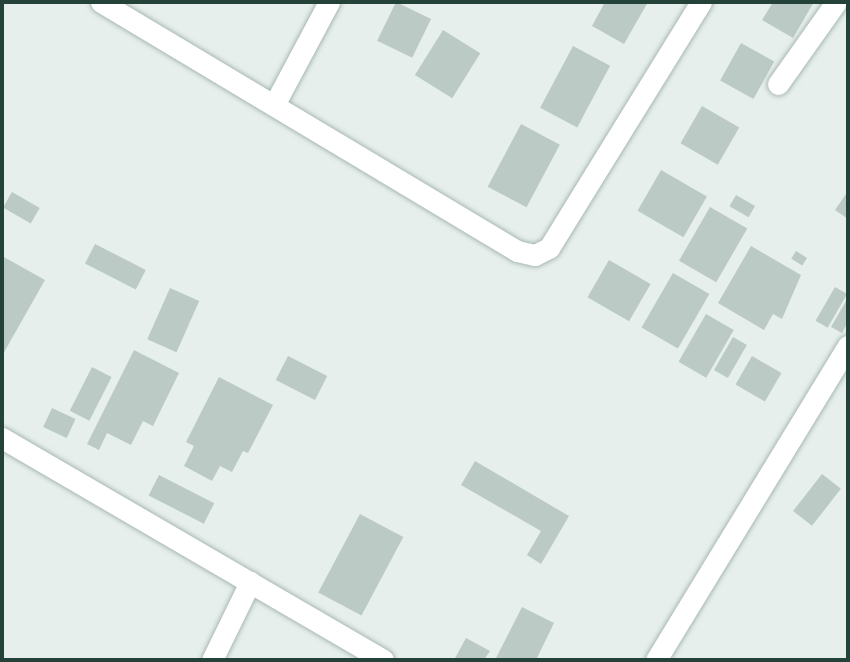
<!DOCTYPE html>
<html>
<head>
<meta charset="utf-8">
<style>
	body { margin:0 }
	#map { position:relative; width:850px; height:662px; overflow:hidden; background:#e6efeb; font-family:"Public Sans",sans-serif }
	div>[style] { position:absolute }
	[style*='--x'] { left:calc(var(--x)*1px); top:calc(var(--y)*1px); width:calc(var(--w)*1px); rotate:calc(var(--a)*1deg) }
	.building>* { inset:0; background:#bbcac4; transform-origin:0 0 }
	.roads { filter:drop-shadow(0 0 2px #a8b8b2) drop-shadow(0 0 2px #a8b8b2) }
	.minor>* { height:21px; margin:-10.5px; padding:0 10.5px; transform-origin:10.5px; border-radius:10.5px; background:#fff }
	.tertiary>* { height:21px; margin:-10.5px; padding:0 10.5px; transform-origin:10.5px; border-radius:10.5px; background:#fff }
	span { translate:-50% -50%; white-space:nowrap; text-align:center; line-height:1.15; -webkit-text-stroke:5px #f7fbf9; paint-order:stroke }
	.frame { position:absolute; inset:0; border:4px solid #24423a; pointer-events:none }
</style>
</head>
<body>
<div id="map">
	<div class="building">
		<i style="left:396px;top:2px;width:39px;height:43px;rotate:26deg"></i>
		<i style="clip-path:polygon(605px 2px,648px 2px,624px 44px,592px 26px)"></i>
		<i style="clip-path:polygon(773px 2px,814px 2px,793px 38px,762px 20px)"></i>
		<i style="left:443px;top:30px;width:44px;height:53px;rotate:32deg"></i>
		<i style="left:741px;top:43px;width:38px;height:43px;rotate:29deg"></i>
		<i style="left:573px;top:46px;width:42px;height:70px;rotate:28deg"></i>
		<i style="left:702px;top:106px;width:43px;height:43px;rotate:30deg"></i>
		<i style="left:521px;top:124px;width:44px;height:71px;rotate:28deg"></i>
		<i style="left:661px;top:170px;width:53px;height:47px;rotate:30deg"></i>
		<i style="clip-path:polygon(848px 191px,848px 219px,835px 210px)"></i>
		<i style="left:12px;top:192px;width:32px;height:18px;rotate:30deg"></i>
		<i style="left:736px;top:195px;width:22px;height:13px;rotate:30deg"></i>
		<i style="left:710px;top:207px;width:43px;height:62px;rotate:30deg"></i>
		<i style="left:95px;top:244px;width:57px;height:22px;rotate:27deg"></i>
		<i style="clip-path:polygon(751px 246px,801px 275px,782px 319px,773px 314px,764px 330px,718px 303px)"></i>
		<i style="left:796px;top:251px;width:13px;height:9px;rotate:32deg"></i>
		<i style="clip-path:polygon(2px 256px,45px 280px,3px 354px,2px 353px)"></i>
		<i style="left:609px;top:260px;width:48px;height:43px;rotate:30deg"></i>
		<i style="left:673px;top:273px;width:42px;height:63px;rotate:30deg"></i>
		<i style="left:835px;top:287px;width:14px;height:39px;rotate:30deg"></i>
		<i style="left:170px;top:288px;width:32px;height:56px;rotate:24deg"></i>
		<i style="clip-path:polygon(846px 301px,848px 322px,842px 333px,831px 327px)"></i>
		<i style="left:706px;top:314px;width:32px;height:55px;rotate:30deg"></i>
		<i style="left:733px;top:337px;width:16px;height:38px;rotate:30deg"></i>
		<i style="clip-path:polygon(134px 350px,179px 373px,153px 426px,143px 421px,131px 445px,107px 433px,99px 450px,87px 444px)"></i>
		<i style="left:288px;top:356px;width:44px;height:27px;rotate:27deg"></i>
		<i style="left:752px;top:356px;width:34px;height:33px;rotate:30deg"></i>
		<i style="left:92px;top:367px;width:22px;height:49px;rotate:27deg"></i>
		<i style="clip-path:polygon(219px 377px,273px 405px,248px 453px,243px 451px,232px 472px,220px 466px,212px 481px,184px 466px,194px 446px,186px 442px)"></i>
		<i style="left:52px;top:408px;width:26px;height:21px;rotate:25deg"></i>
		<i style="clip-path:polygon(475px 461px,569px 516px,541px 564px,527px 555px,541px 531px,461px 485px)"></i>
		<i style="left:822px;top:474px;width:24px;height:47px;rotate:38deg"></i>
		<i style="left:159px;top:475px;width:62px;height:23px;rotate:27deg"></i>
		<i style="left:360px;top:514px;width:49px;height:89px;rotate:28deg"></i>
		<i style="clip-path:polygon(522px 607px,554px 623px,536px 660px,495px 660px)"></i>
		<i style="clip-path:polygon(466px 638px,490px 651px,484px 660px,454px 660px)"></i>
	</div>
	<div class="roads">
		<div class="minor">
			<i style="--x:101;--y:2;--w:485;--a:30.9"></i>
			<i style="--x:517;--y:251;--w:18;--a:13"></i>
			<i style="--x:535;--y:255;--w:16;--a:-27"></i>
			<i style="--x:549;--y:248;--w:289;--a:-58.3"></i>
			<i style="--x:778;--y:84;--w:100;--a:-54.7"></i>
			<i style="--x:274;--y:105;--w:117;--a:-61.9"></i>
			<i style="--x:212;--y:660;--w:87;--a:-64"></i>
			<i style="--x:656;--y:660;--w:368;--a:-58.6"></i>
		</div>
		<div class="tertiary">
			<i style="--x:2;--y:438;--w:441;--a:30.2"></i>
		</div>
	</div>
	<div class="frame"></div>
</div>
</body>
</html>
